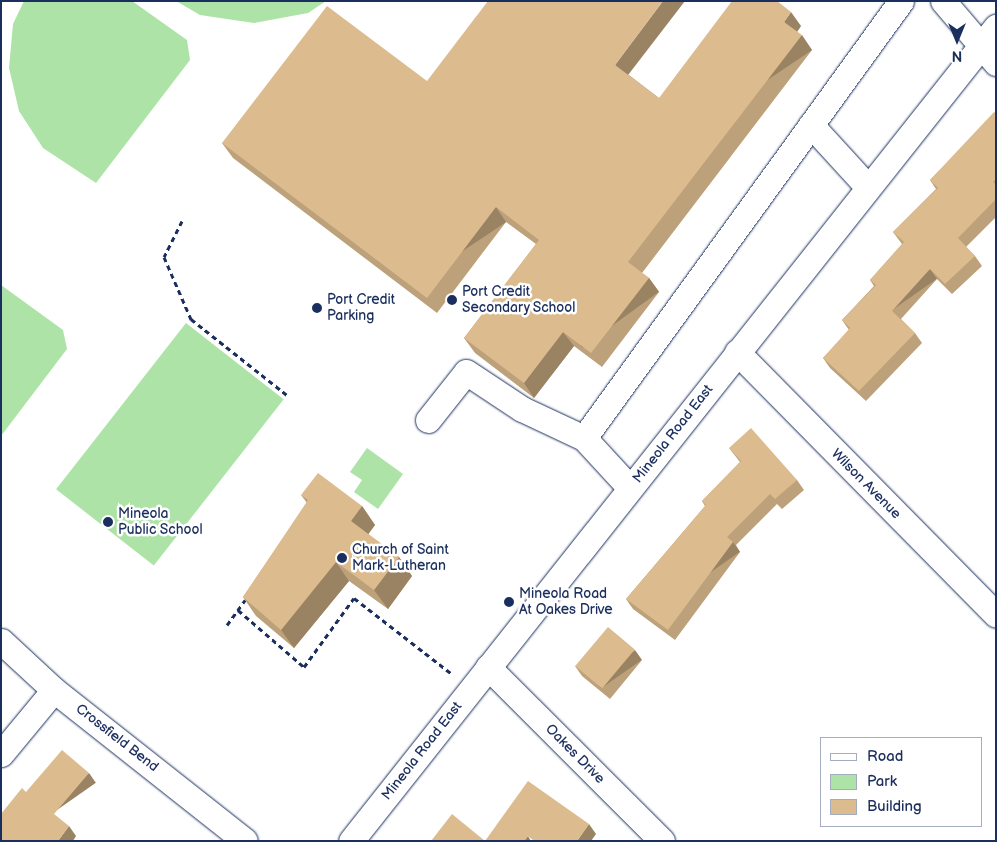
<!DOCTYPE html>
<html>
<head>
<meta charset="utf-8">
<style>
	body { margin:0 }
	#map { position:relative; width:997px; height:842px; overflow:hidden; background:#fff; font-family:"Balsamiq Sans",sans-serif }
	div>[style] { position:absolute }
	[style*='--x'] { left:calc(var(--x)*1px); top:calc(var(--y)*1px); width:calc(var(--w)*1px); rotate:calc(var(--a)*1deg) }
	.green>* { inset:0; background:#ade3a6; transform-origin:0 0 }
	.path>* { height:3px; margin-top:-1.5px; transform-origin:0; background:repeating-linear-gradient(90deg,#1b2f5e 0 5px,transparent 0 9px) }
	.roads { filter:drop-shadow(0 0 1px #1b2f5e) drop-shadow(0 0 1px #1b2f5e) }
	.minor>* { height:25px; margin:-12.5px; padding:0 12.5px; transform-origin:12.5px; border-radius:12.5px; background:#fff }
	.wall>* { inset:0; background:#bda17a }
	.shaded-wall>* { inset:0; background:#9a8363; transform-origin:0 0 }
	.building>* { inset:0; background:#dcbb8e; transform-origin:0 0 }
	.dots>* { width:14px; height:14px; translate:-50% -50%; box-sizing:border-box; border:2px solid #fff; border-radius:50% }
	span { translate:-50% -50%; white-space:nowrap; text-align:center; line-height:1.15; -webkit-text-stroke:5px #fff; paint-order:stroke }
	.poi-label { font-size:14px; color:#1b2f5e }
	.left { translate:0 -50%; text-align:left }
	.street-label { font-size:14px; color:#1b2f5e }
	.frame { position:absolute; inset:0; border:2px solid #1b2f5e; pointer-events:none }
	.legend { position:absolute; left:820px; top:737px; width:162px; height:90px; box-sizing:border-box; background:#fff; border:1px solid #a4acbf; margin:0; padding:6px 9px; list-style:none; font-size:15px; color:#1b2f5e }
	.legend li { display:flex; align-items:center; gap:10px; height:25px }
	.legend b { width:25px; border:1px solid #a4acbf }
	.north { position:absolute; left:932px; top:15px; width:50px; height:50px; -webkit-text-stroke:4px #fff; paint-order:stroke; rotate:180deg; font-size:14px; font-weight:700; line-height:20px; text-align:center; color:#1b2f5e }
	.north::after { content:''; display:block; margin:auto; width:18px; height:22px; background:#1b2f5e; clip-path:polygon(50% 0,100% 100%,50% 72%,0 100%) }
</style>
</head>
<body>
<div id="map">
	<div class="green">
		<i style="clip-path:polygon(24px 1px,132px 1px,187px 40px,190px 60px,96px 183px,43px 148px,19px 111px,9px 68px,13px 24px)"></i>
		<i style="clip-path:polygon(176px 1px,250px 2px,326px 1px,308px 13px,254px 23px,200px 15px)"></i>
		<i style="clip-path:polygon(1px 285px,63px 330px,67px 349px,1px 436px)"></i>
		<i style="left:186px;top:323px;width:124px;height:211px;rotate:38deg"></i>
		<i style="clip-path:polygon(367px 448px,403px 474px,378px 509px,354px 492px,362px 480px,350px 472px)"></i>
	</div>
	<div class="path">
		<i style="--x:182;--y:221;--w:40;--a:116.6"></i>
		<i style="--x:164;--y:257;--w:68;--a:66.5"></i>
		<i style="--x:191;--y:319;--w:122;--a:38.4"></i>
		<i style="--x:238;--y:610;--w:87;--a:40.8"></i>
		<i style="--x:304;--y:667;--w:85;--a:-54.1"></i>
		<i style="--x:354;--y:598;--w:124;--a:37.8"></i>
		<i style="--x:227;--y:625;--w:31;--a:-54"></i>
	</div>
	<div class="roads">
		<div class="minor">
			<i style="--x:943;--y:1;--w:82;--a:49.5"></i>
			<i style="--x:811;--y:125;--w:81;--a:47.5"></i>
			<i style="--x:737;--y:352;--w:369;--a:45.4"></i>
			<i style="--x:428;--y:420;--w:61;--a:-51.6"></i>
			<i style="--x:466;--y:372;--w:67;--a:33.5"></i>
			<i style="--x:522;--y:409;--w:68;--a:25.1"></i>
			<i style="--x:630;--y:488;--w:68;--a:-132.6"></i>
			<i style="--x:584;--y:438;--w:540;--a:-54.04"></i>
			<i style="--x:1;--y:641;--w:72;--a:42.8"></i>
			<i style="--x:488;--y:667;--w:246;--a:45"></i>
			<i style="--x:1;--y:754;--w:83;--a:-50.4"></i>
			<i style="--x:54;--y:690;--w:243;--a:38.3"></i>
			<i style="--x:351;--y:841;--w:1039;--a:-51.61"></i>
		</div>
	</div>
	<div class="wall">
		<i style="clip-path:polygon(801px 26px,797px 32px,812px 50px,642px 273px,649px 278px,659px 292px,602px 367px,574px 346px,534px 398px,475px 353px,464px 338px,536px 244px,506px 222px,437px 313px,233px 158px,222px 143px,427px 81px,629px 75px,659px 98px)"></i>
		<i style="clip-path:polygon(996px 113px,996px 217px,966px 247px,975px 256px,982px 266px,952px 294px,937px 279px,901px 319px,915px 333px,922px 343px,866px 401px,830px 368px,823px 358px,849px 330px,842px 320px,874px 286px,870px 280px,902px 244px,893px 232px,936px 189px,930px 180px)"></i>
		<i style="clip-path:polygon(729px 448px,797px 480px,804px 490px,782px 509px,777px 504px,736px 545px,740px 552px,675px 640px,633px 609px,626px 599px,705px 506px,702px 501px,740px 462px)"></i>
		<i style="clip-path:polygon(301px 495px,362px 506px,375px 525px,368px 534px,399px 557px,412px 576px,388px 609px,349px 581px,294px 648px,256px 616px,243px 597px,307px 503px)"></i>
		<i style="clip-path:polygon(642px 660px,610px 699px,582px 676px,575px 666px)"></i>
	</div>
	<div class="shaded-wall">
		<i style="clip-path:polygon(663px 1px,685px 1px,625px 79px,615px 65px)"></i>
		<i style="clip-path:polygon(791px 12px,801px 26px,794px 36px,784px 22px)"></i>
		<i style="left:802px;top:35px;width:18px;height:286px;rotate:56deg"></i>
		<i style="left:496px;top:207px;width:18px;height:114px;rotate:56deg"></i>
		<i style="left:930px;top:269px;width:12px;height:57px;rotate:55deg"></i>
		<i style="left:649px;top:278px;width:17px;height:95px;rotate:54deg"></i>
		<i style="clip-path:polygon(563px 332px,574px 346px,534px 398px,524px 383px)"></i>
		<i style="clip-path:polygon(362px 506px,375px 525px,364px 540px,351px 521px)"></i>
		<i style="left:733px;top:542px;width:12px;height:109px;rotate:55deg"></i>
		<i style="clip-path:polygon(399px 557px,412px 576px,388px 609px,374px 590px)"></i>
		<i style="clip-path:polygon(336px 562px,349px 581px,294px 648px,281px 630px)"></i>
		<i style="left:635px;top:650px;width:12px;height:50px;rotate:55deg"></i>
		<i style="left:89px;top:773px;width:12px;height:54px;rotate:55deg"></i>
		<i style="clip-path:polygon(589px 824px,596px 834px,591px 841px,577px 841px)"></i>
		<i style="clip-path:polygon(69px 826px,76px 836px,73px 841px,58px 841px)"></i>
		<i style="clip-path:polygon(528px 836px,531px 841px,524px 841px)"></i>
	</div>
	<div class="building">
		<i style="clip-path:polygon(488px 1px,663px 1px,615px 65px,659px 98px,732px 1px,777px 1px,791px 12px,784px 22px,802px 35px,628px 262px,649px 278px,591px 353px,563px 332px,524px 383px,464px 338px,539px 240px,496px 207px,427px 298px,222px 143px,327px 6px,427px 81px)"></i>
		<i style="clip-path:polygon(994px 112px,996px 113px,996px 179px,993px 182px,996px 184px,996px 199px,958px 238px,975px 256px,945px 284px,930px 269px,892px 311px,915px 333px,859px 391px,823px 358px,850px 328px,842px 320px,876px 285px,870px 280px,904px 242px,893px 232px,938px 188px,930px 180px)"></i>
		<i style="clip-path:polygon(751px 428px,797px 480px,775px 499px,770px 494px,727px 537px,733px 542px,668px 630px,626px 599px,706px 505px,702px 501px,741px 461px,729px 448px)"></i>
		<i style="clip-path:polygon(318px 473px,362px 506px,351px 521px,399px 557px,374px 590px,336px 562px,281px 630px,243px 597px,308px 500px,301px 495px)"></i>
		<i style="left:608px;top:627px;width:35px;height:51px;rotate:40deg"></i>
		<i style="clip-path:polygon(62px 750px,89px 773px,54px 814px,69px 826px,58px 841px,1px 841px,1px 814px,22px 788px,26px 792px)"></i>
		<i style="clip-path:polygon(528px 781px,589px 824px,577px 841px,534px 841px,528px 836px,524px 841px,485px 841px)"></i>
		<i style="clip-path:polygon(452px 814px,485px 841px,431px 841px)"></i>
	</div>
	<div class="dots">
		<i style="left:452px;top:300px;background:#1b2f5e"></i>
		<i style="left:317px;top:308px;background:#1b2f5e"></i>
		<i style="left:108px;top:522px;background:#1b2f5e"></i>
		<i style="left:342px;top:558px;background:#1b2f5e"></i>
		<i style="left:509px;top:602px;background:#1b2f5e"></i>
	</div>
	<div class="poi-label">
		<span class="left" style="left:462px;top:300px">Port Credit<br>Secondary School</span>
		<span class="left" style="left:327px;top:308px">Port Credit<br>Parking</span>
		<span class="left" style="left:118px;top:522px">Mineola<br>Public School</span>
		<span class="left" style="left:352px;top:558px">Church of Saint<br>Mark-Lutheran</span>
		<span class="left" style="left:519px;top:602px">Mineola Road<br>At Oakes Drive</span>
	</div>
	<div class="street-label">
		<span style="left:673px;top:434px;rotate:-52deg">Mineola Road East</span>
		<span style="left:866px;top:484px;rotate:45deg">Wilson Avenue</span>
		<span style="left:117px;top:738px;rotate:38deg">Crossfield Bend</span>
		<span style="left:422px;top:751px;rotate:-52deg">Mineola Road East</span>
		<span style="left:575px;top:754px;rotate:45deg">Oakes Drive</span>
	</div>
	<div class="frame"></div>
	<ul class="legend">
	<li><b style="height:6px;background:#fff"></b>Road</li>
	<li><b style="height:14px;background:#ade3a6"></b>Park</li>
	<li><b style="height:14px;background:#dcbb8e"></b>Building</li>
	</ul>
	<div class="north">N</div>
</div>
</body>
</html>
